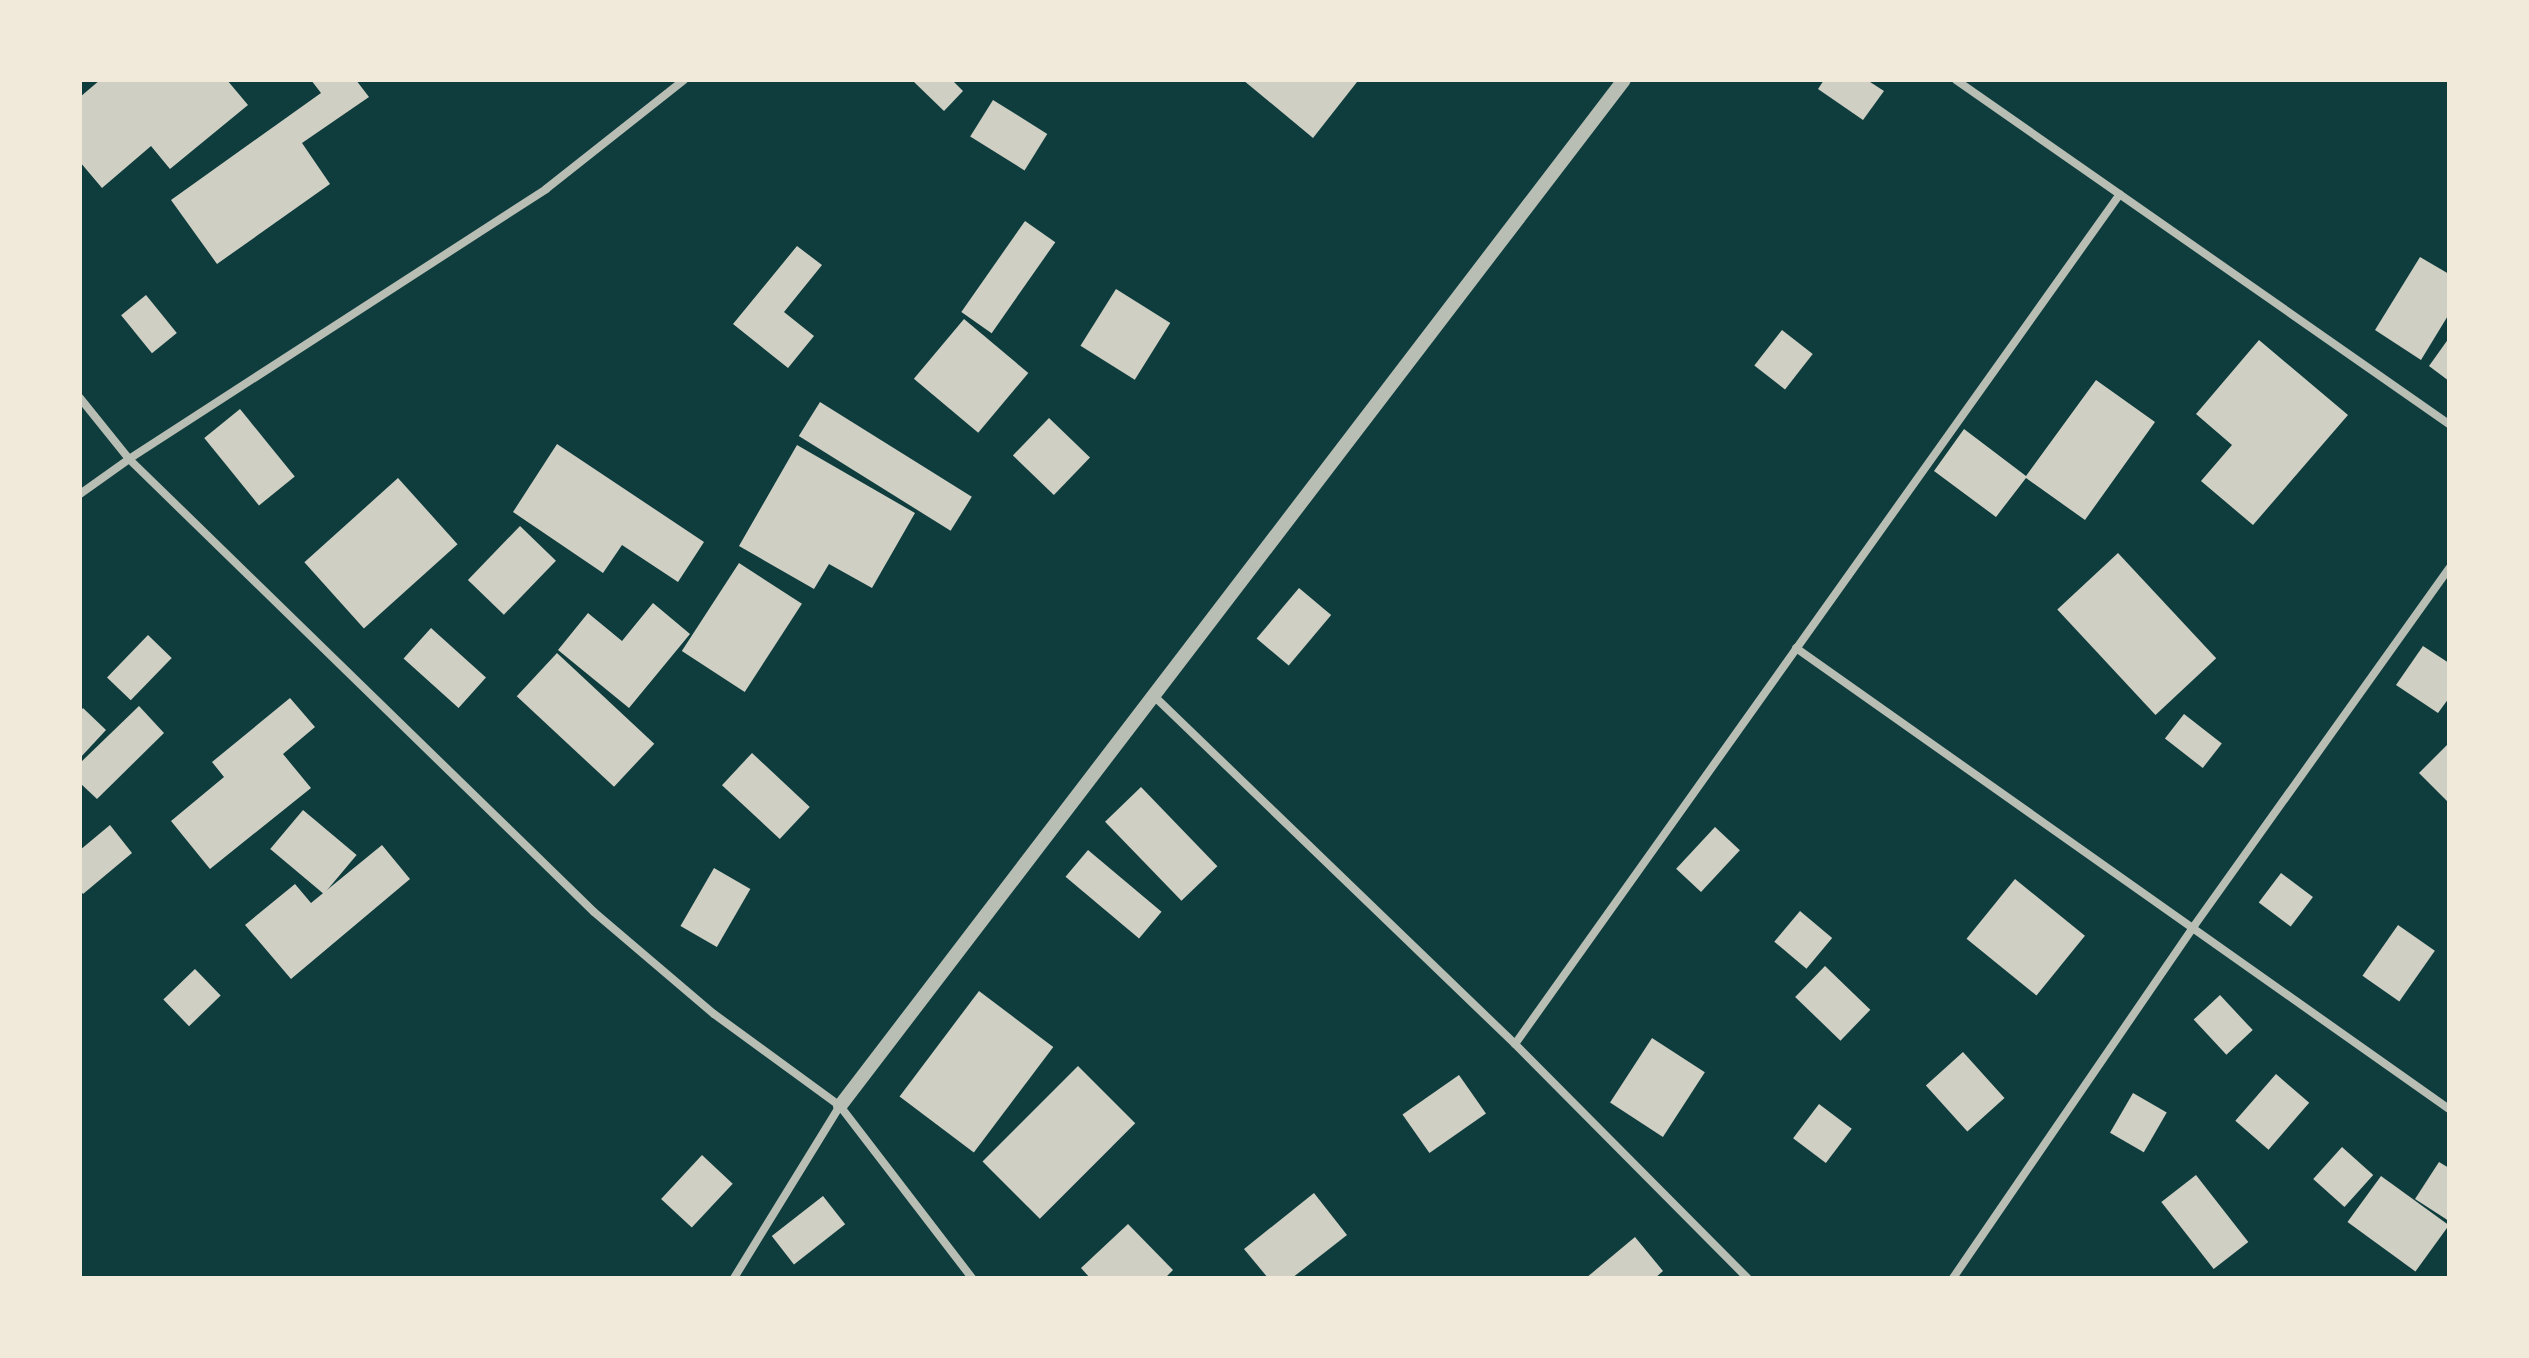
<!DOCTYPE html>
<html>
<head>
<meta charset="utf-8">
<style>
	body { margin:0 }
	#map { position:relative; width:2529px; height:1358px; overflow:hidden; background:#0f3d3e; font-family:"Golos Text",sans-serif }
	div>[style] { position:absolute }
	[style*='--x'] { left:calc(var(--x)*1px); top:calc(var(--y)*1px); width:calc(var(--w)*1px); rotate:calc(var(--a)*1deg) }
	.building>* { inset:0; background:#cfcfc3; transform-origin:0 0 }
	.minor>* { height:8px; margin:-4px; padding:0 4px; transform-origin:4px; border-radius:4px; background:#b8beb3 }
	.tertiary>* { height:14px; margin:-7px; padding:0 7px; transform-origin:7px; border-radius:7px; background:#b8beb3 }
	span { translate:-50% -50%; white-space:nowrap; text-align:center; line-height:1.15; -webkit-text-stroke:6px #f1e9da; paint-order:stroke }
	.frame { position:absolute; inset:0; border:82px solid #f1e9da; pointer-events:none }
</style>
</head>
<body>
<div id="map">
	<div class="building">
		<i style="clip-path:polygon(100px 80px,227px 80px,248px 105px,170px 169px,151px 146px,102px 188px,80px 162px,80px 97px)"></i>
		<i style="clip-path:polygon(311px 80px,356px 80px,369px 97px,302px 143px,330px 184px,217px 264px,171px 200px,321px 93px)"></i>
		<i style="clip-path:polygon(916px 80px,952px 80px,963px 91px,944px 111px,914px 82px)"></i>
		<i style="clip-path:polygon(1243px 80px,1354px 80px,1357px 82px,1313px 138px)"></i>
		<i style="clip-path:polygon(1824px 80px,1867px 80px,1884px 91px,1863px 120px,1818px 89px)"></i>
		<i style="left:993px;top:100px;width:64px;height:43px;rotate:32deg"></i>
		<i style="left:1025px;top:221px;width:37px;height:111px;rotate:35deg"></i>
		<i style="clip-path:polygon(797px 246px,822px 265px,784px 312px,814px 336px,788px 368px,733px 324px)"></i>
		<i style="clip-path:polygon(2420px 257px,2449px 274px,2449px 314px,2421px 360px,2375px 330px)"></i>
		<i style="left:1116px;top:289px;width:64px;height:67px;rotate:32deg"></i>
		<i style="left:146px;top:295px;width:49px;height:32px;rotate:51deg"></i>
		<i style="left:964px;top:319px;width:84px;height:78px;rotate:40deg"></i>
		<i style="left:1782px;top:330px;width:39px;height:45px;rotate:38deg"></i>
		<i style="clip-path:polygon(2449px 338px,2449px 381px,2429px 366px)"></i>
		<i style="clip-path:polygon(2259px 340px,2348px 415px,2253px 525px,2201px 481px,2232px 445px,2196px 414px)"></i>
		<i style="clip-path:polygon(2096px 380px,2155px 422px,2085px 520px,2026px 478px,1996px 517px,1934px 471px,1964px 429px,2026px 476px)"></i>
		<i style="left:820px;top:402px;width:179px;height:40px;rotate:32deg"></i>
		<i style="left:240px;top:409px;width:87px;height:46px;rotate:51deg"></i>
		<i style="left:1049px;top:418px;width:57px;height:52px;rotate:44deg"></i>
		<i style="clip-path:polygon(557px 444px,704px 542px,678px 582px,622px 545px,603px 573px,513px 512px)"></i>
		<i style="clip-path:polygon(797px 445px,915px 513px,872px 588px,829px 564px,814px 589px,739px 546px)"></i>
		<i style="left:398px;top:478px;width:89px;height:126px;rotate:48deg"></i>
		<i style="left:520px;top:526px;width:50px;height:75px;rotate:44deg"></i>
		<i style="left:2118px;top:553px;width:144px;height:83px;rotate:47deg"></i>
		<i style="left:739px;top:563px;width:75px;height:105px;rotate:33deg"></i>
		<i style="left:1299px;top:588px;width:42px;height:66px;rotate:40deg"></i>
		<i style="clip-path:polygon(653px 603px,690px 634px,629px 708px,558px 650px,588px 613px,622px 641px)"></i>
		<i style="left:431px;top:628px;width:74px;height:41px;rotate:42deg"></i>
		<i style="left:148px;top:635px;width:33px;height:59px;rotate:44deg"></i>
		<i style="clip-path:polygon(2423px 646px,2449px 663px,2449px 698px,2438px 713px,2396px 685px)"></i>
		<i style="left:557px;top:653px;width:133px;height:59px;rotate:43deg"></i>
		<i style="clip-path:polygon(290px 698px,315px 727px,283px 754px,311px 788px,210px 869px,171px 821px,224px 777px,212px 762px)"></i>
		<i style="clip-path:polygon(139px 706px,164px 733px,97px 799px,80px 783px,80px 763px)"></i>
		<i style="clip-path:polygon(83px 708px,106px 730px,80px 758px,80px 712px)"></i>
		<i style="left:2184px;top:714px;width:48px;height:31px;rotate:38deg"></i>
		<i style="clip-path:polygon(2449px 743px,2449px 803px,2419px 773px)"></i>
		<i style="left:752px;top:753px;width:79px;height:44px;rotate:43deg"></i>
		<i style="left:1141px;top:787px;width:110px;height:50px;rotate:46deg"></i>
		<i style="left:303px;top:810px;width:70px;height:51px;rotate:40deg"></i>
		<i style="clip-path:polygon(110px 825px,132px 853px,83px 894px,80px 890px,80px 850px)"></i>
		<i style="left:1715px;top:827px;width:34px;height:57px;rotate:43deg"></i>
		<i style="clip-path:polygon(382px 845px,410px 879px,291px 979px,245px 925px,295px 884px,311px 903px)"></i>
		<i style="left:1088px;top:850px;width:96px;height:35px;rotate:40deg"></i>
		<i style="left:714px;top:868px;width:42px;height:67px;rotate:30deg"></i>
		<i style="left:2281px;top:873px;width:40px;height:37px;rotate:37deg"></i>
		<i style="left:2015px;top:879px;width:90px;height:77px;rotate:39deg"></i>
		<i style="left:1800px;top:911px;width:42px;height:40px;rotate:40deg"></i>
		<i style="left:2398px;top:925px;width:45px;height:62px;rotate:35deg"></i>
		<i style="left:1825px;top:966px;width:63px;height:43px;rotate:44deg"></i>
		<i style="left:195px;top:969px;width:37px;height:44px;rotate:46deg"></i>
		<i style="left:979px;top:991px;width:93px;height:132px;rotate:37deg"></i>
		<i style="left:2220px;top:995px;width:48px;height:36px;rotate:47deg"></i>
		<i style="left:1652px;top:1038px;width:63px;height:77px;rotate:33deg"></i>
		<i style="left:1963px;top:1052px;width:62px;height:50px;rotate:48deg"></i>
		<i style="left:1078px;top:1066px;width:81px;height:135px;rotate:45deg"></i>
		<i style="left:2276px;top:1074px;width:44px;height:62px;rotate:41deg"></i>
		<i style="left:1459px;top:1075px;width:47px;height:69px;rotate:55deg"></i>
		<i style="left:2133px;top:1093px;width:39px;height:46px;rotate:30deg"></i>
		<i style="left:1819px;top:1104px;width:41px;height:43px;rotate:37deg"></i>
		<i style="left:2342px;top:1147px;width:42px;height:43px;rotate:42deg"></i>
		<i style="left:702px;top:1155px;width:42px;height:60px;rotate:43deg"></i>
		<i style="clip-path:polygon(2439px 1162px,2449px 1168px,2449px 1221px,2415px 1199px)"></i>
		<i style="left:2196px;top:1175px;width:85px;height:44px;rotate:52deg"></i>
		<i style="left:2381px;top:1176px;width:84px;height:57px;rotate:36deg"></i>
		<i style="clip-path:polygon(1314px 1193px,1347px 1235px,1292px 1278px,1268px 1278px,1244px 1249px)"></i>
		<i style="left:823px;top:1196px;width:36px;height:65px;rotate:52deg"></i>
		<i style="clip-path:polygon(1128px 1224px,1173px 1270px,1165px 1278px,1090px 1278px,1081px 1268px)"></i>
		<i style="clip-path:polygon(1635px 1237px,1663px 1271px,1655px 1278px,1586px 1278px)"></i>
	</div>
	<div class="minor">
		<i style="--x:1956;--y:80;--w:601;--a:34.91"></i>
		<i style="--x:80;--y:398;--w:78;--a:51.2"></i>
		<i style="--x:129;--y:459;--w:649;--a:44.25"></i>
		<i style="--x:594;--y:912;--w:157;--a:40.4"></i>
		<i style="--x:714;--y:1014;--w:156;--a:36.1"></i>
		<i style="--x:840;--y:1106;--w:217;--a:52.5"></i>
		<i style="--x:80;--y:494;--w:60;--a:-35.5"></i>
		<i style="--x:129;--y:459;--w:497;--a:-32.9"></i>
		<i style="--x:546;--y:189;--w:176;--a:-38.3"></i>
		<i style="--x:1796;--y:648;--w:799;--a:35.22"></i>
		<i style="--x:1154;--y:696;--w:501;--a:43.95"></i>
		<i style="--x:1515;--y:1044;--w:330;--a:45.2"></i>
		<i style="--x:1515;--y:1044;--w:1043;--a:-54.56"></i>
		<i style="--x:734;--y:1278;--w:202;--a:-58.4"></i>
		<i style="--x:1953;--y:1278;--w:427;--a:-55.6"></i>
		<i style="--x:2194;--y:926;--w:440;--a:-54.5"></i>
	</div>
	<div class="tertiary">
		<i style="--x:840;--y:1106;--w:1291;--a:-52.62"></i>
	</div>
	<div class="frame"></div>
</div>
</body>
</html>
